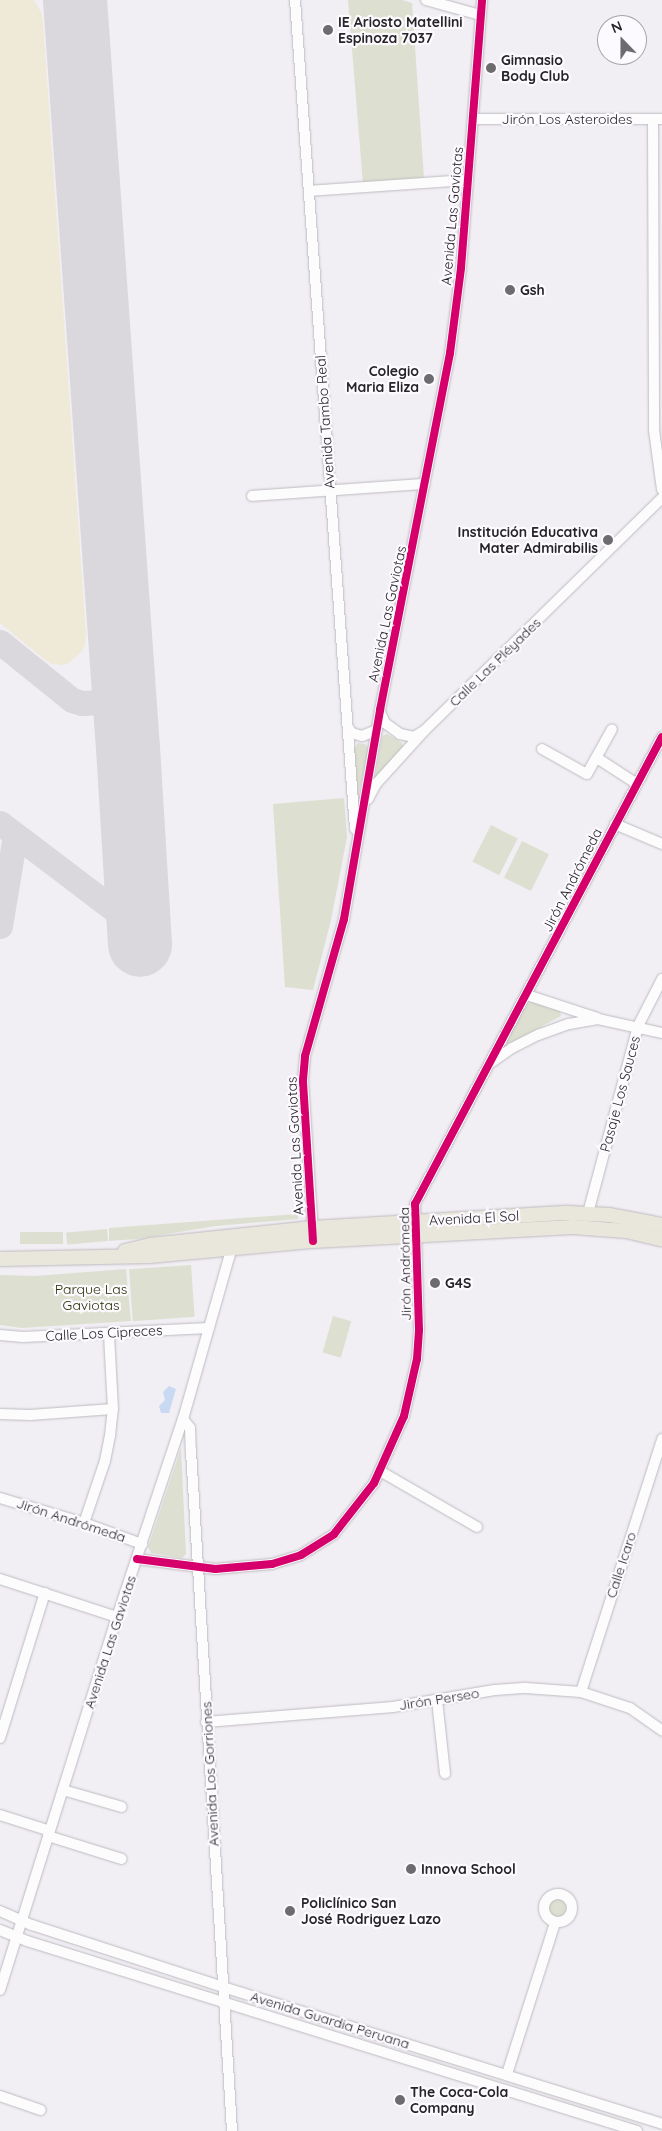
<!DOCTYPE html>
<html>
<head>
<meta charset="utf-8">
<style>
	body { margin:0 }
	#map { position:relative; width:662px; height:2131px; overflow:hidden; background:#f1eef4; font-family:Quicksand,sans-serif }
	div>[style] { position:absolute }
	[style*='--x'] { left:calc(var(--x)*1px); top:calc(var(--y)*1px); width:calc(var(--w)*1px); rotate:calc(var(--a)*1deg) }
	.green>* { inset:0; background:#dde0d0; transform-origin:0 0 }
	.round { border-radius:50% }
	.sand>* { inset:0; background:#efe9d7 }
	.water>* { inset:0; background:#c9d9f1 }
	.taxiway>* { height:25px; margin:-12.5px; padding:0 12.5px; transform-origin:12.5px; border-radius:12.5px; background:#dad8dc }
	.runway>* { height:64px; margin:-32px; padding:0 32px; transform-origin:32px; border-radius:32px; background:#dad8dc }
	.roads { filter:drop-shadow(0 0 1px #bebbc0) drop-shadow(0 0 1px #bebbc0) }
	.minor>* { height:10px; margin:-5px; padding:0 5px; transform-origin:5px; border-radius:5px; background:#fdfcfd }
	.minor>.ring { margin:-5px; padding:0; box-sizing:content-box; background:none; border:10px solid #fdfcfd; border-radius:50% }
	.major>* { height:14px; margin:-7px; padding:0 7px; transform-origin:7px; border-radius:7px; background:#e9e6db }
	.cycleway>* { height:8px; margin:-4px; padding:0 4px; transform-origin:4px; border-radius:4px; background:#d6006c }
	.dots>* { width:14px; height:14px; translate:-50% -50%; box-sizing:border-box; border:2px solid #fdfaff; border-radius:50% }
	span { translate:-50% -50%; white-space:nowrap; text-align:center; line-height:1.15; -webkit-text-stroke:4.5px #fdfaff; paint-order:stroke }
	.poi-label { font-size:14px; color:#272428; font-weight:700 }
	.left { translate:0 -50%; text-align:left }
	.right { translate:-100% -50%; text-align:right }
	.street-label { font-size:14px; color:#272428 }
	.park-label { font-size:14px; color:#2a3104 }
	.north { position:absolute; left:597px; top:15px; width:50px; height:50px; box-sizing:border-box; background:#fdfaff; border:1px solid #a7a4a9; border-radius:50%; rotate:338deg; font-size:14px; font-weight:700; line-height:20px; text-align:center; color:#272428 }
	.north::after { content:''; display:block; margin:auto; width:18px; height:22px; background:#6e6b6f; clip-path:polygon(50% 0,100% 100%,50% 72%,0 100%) }
</style>
</head>
<body>
<div id="map">
	<div class="green">
		<i style="clip-path:polygon(348px 0,402px 0,412px 3px,424px 179px,363px 184px)"></i>
		<i style="clip-path:polygon(387px 734px,401px 742px,404px 747px,375px 778px,382px 736px)"></i>
		<i style="clip-path:polygon(358px 743px,365px 744px,369px 749px,358px 796px,354px 749px)"></i>
		<i style="clip-path:polygon(344px 798px,347px 837px,331px 920px,313px 990px,285px 987px,273px 804px)"></i>
		<i style="left:491px;top:825px;width:30px;height:41px;rotate:27deg"></i>
		<i style="left:522px;top:841px;width:30px;height:41px;rotate:26deg"></i>
		<i style="clip-path:polygon(533px 1002px,560px 1011px,561px 1016px,509px 1044px,506px 1042px,506px 1040px,526px 1004px)"></i>
		<i style="clip-path:polygon(298px 1214px,298px 1219px,216px 1226px,137px 1239px,109px 1241px,109px 1228px)"></i>
		<i style="left:107px;top:1229px;width:12px;height:41px;rotate:85deg"></i>
		<i style="left:63px;top:1232px;width:12px;height:43px;rotate:90deg"></i>
		<i style="left:191px;top:1265px;width:52px;height:62px;rotate:86deg"></i>
		<i style="clip-path:polygon(126px 1269px,131px 1321px,22px 1328px,0 1325px,0 1275px,35px 1276px)"></i>
		<i style="left:333px;top:1316px;width:19px;height:38px;rotate:16deg"></i>
		<i style="clip-path:polygon(181px 1448px,186px 1554px,182px 1558px,151px 1553px,148px 1547px)"></i>
		<i class="round" style="left:548px;top:1899px;width:18px;height:18px"></i>
	</div>
	<div class="sand">
		<i style="clip-path:polygon(0 0,34px 0,42px 14px,43px 23px,86px 634px,85px 645px,82px 651px,69px 663px,61px 665px,52px 664px,44px 659px,0 623px)"></i>
	</div>
	<div class="water">
		<i style="clip-path:polygon(169px 1386px,176px 1389px,169px 1413px,161px 1413px,159px 1406px,165px 1400px,163px 1392px)"></i>
	</div>
	<div class="taxiway">
		<i style="--x:71;--y:0;--w:10;--a:66"></i>
		<i style="--x:0;--y:642;--w:92;--a:38.9"></i>
		<i style="--x:72;--y:700;--w:10;--a:17"></i>
		<i style="--x:82;--y:703;--w:20;--a:-3"></i>
		<i style="--x:102;--y:702;--w:22;--a:-43"></i>
		<i style="--x:118;--y:687;--w:11;--a:-63"></i>
		<i style="--x:0;--y:823;--w:172;--a:37.2"></i>
		<i style="--x:0;--y:926;--w:92;--a:-80.6"></i>
	</div>
	<div class="runway">
		<i style="--x:75;--y:0;--w:750;--a:85.95"></i>
		<i style="--x:128;--y:748;--w:197;--a:86.5"></i>
	</div>
	<div class="roads">
		<div class="minor">
			<i style="--x:295;--y:0;--w:831;--a:85.86"></i>
			<i style="--x:426;--y:0;--w:56;--a:15.5"></i>
			<i style="--x:473;--y:119;--w:189;--a:0"></i>
			<i style="--x:653;--y:119;--w:311;--a:89.8"></i>
			<i style="--x:654;--y:430;--w:60;--a:82.3"></i>
			<i style="--x:309;--y:191;--w:157;--a:-4"></i>
			<i style="--x:252;--y:496;--w:173;--a:-4"></i>
			<i style="--x:380;--y:712;--w:12;--a:66"></i>
			<i style="--x:385;--y:723;--w:19;--a:36"></i>
			<i style="--x:400;--y:734;--w:14;--a:12"></i>
			<i style="--x:414;--y:737;--w:9;--a:-32"></i>
			<i style="--x:348;--y:728;--w:6;--a:51"></i>
			<i style="--x:352;--y:733;--w:10;--a:17"></i>
			<i style="--x:362;--y:736;--w:16;--a:-22"></i>
			<i style="--x:542;--y:749;--w:51;--a:29.1"></i>
			<i style="--x:587;--y:774;--w:51;--a:-60.9"></i>
			<i style="--x:597;--y:758;--w:48;--a:33"></i>
			<i style="--x:368;--y:799;--w:17;--a:-62"></i>
			<i style="--x:376;--y:784;--w:73;--a:-47.8"></i>
			<i style="--x:425;--y:730;--w:332;--a:-44.4"></i>
			<i style="--x:615;--y:824;--w:51;--a:23.1"></i>
			<i style="--x:527;--y:995;--w:74;--a:18.2"></i>
			<i style="--x:492;--y:1062;--w:24;--a:-35"></i>
			<i style="--x:512;--y:1048;--w:29;--a:-27"></i>
			<i style="--x:538;--y:1035;--w:33;--a:-20"></i>
			<i style="--x:569;--y:1024;--w:29;--a:-10"></i>
			<i style="--x:598;--y:1019;--w:66;--a:12.3"></i>
			<i style="--x:588;--y:1213;--w:194;--a:-75"></i>
			<i style="--x:638;--y:1026;--w:53;--a:-62.9"></i>
			<i style="--x:313;--y:1234;--w:154;--a:-93.7"></i>
			<i style="--x:303;--y:1080;--w:24;--a:-85"></i>
			<i style="--x:305;--y:1056;--w:142;--a:-74.1"></i>
			<i style="--x:344;--y:919;--w:212;--a:-80.2"></i>
			<i style="--x:380;--y:710;--w:364;--a:-78.9"></i>
			<i style="--x:450;--y:353;--w:86;--a:-82.6"></i>
			<i style="--x:461;--y:268;--w:269;--a:-85.5"></i>
			<i style="--x:0;--y:1335;--w:23;--a:5"></i>
			<i style="--x:23;--y:1337;--w:186;--a:-2.8"></i>
			<i style="--x:0;--y:1414;--w:30;--a:2"></i>
			<i style="--x:30;--y:1415;--w:83;--a:-4.1"></i>
			<i style="--x:183;--y:1419;--w:11;--a:52"></i>
			<i style="--x:190;--y:1428;--w:23;--a:88"></i>
			<i style="--x:191;--y:1451;--w:681;--a:86.55"></i>
			<i style="--x:380;--y:1471;--w:112;--a:30"></i>
			<i style="--x:0;--y:1498;--w:88;--a:16.6"></i>
			<i style="--x:84;--y:1523;--w:62;--a:19.9"></i>
			<i style="--x:84;--y:1523;--w:65;--a:-71.3"></i>
			<i style="--x:105;--y:1461;--w:25;--a:-79"></i>
			<i style="--x:110;--y:1436;--w:27;--a:-84"></i>
			<i style="--x:113;--y:1409;--w:75;--a:-93.1"></i>
			<i style="--x:137;--y:1559;--w:79;--a:7.3"></i>
			<i style="--x:215;--y:1569;--w:57;--a:-5"></i>
			<i style="--x:272;--y:1564;--w:30;--a:-17"></i>
			<i style="--x:301;--y:1555;--w:39;--a:-32"></i>
			<i style="--x:334;--y:1534;--w:65;--a:-51.9"></i>
			<i style="--x:374;--y:1483;--w:73;--a:-65.9"></i>
			<i style="--x:404;--y:1416;--w:58;--a:-77.2"></i>
			<i style="--x:417;--y:1359;--w:29;--a:-86"></i>
			<i style="--x:419;--y:1330;--w:126;--a:-91.8"></i>
			<i style="--x:415;--y:1204;--w:528;--a:-62.13"></i>
			<i style="--x:0;--y:1579;--w:123;--a:18"></i>
			<i style="--x:581;--y:1692;--w:266;--a:-72.2"></i>
			<i style="--x:437;--y:1700;--w:74;--a:83.8"></i>
			<i style="--x:206;--y:1722;--w:188;--a:-4.6"></i>
			<i style="--x:393;--y:1707;--w:103;--a:-9.5"></i>
			<i style="--x:495;--y:1690;--w:31;--a:-4"></i>
			<i style="--x:526;--y:1688;--w:55;--a:4.2"></i>
			<i style="--x:581;--y:1692;--w:52;--a:18.1"></i>
			<i style="--x:630;--y:1708;--w:39;--a:35"></i>
			<i style="--x:0;--y:1738;--w:152;--a:-72.8"></i>
			<i style="--x:63;--y:1790;--w:61;--a:16.1"></i>
			<i style="--x:0;--y:1815;--w:52;--a:17.7"></i>
			<i style="--x:48;--y:1836;--w:77;--a:17.3"></i>
			<i class="ring" style="left:544px;top:1894px;width:18px;height:18px"></i>
			<i style="--x:0;--y:1911;--w:35;--a:24"></i>
			<i style="--x:32;--y:1925;--w:201;--a:18"></i>
			<i style="--x:223;--y:1987;--w:460;--a:17.3"></i>
			<i style="--x:0;--y:1930;--w:29;--a:22"></i>
			<i style="--x:27;--y:1941;--w:639;--a:17.3"></i>
			<i style="--x:0;--y:1990;--w:391;--a:-72.6"></i>
			<i style="--x:117;--y:1617;--w:209;--a:-71.6"></i>
			<i style="--x:183;--y:1419;--w:182;--a:-74.1"></i>
			<i style="--x:507;--y:2074;--w:158;--a:-72.4"></i>
			<i style="--x:0;--y:2096;--w:43;--a:18.9"></i>
		</div>
		<div class="major">
			<i style="--x:125;--y:1251;--w:26;--a:-13"></i>
			<i style="--x:150;--y:1245;--w:163;--a:-6"></i>
			<i style="--x:312;--y:1228;--w:256;--a:-3.4"></i>
			<i style="--x:568;--y:1213;--w:42;--a:2.7"></i>
			<i style="--x:610;--y:1215;--w:53;--a:10.9"></i>
			<i style="--x:0;--y:1259;--w:150;--a:-1.1"></i>
			<i style="--x:150;--y:1256;--w:164;--a:-5.3"></i>
			<i style="--x:313;--y:1241;--w:260;--a:-3.1"></i>
			<i style="--x:573;--y:1227;--w:53;--a:4.3"></i>
			<i style="--x:626;--y:1231;--w:37;--a:13"></i>
		</div>
	</div>
	<div class="cycleway">
		<i style="--x:313;--y:1241;--w:161;--a:-93.6"></i>
		<i style="--x:303;--y:1080;--w:24;--a:-85"></i>
		<i style="--x:305;--y:1056;--w:142;--a:-74.1"></i>
		<i style="--x:344;--y:919;--w:212;--a:-80.2"></i>
		<i style="--x:380;--y:710;--w:364;--a:-78.9"></i>
		<i style="--x:450;--y:353;--w:86;--a:-82.6"></i>
		<i style="--x:461;--y:268;--w:269;--a:-85.5"></i>
		<i style="--x:137;--y:1559;--w:79;--a:7.3"></i>
		<i style="--x:215;--y:1569;--w:57;--a:-5"></i>
		<i style="--x:272;--y:1564;--w:30;--a:-17"></i>
		<i style="--x:301;--y:1555;--w:39;--a:-32"></i>
		<i style="--x:334;--y:1534;--w:65;--a:-51.9"></i>
		<i style="--x:374;--y:1483;--w:73;--a:-65.9"></i>
		<i style="--x:404;--y:1416;--w:58;--a:-77.2"></i>
		<i style="--x:417;--y:1359;--w:29;--a:-86"></i>
		<i style="--x:419;--y:1330;--w:126;--a:-91.8"></i>
		<i style="--x:415;--y:1204;--w:528;--a:-62.13"></i>
	</div>
	<div class="dots">
		<i style="left:328px;top:30px;background:#6e6b6f"></i>
		<i style="left:491px;top:68px;background:#6e6b6f"></i>
		<i style="left:510px;top:290px;background:#6e6b6f"></i>
		<i style="left:429px;top:379px;background:#6e6b6f"></i>
		<i style="left:608px;top:540px;background:#6e6b6f"></i>
		<i style="left:435px;top:1283px;background:#6e6b6f"></i>
		<i style="left:411px;top:1869px;background:#6e6b6f"></i>
		<i style="left:290px;top:1911px;background:#6e6b6f"></i>
		<i style="left:400px;top:2100px;background:#6e6b6f"></i>
	</div>
	<div class="poi-label">
		<span class="left" style="left:338px;top:30px">IE Ariosto Matellini<br>Espinoza 7037</span>
		<span class="left" style="left:501px;top:68px">Gimnasio<br>Body Club</span>
		<span class="left" style="left:520px;top:290px">Gsh</span>
		<span class="right" style="left:419px;top:379px">Colegio<br>Maria Eliza</span>
		<span class="right" style="left:598px;top:540px">Institución Educativa<br>Mater Admirabilis</span>
		<span class="left" style="left:445px;top:1283px">G4S</span>
		<span class="left" style="left:421px;top:1869px">Innova School</span>
		<span class="left" style="left:301px;top:1911px">Policlínico San<br>José Rodriguez Lazo</span>
		<span class="left" style="left:410px;top:2100px">The Coca-Cola<br>Company</span>
	</div>
	<div class="street-label">
		<span style="left:567px;top:119px">Jirón Los Asteroides</span>
		<span style="left:452px;top:216px;rotate:-85deg">Avenida Las Gaviotas</span>
		<span style="left:325px;top:422px;rotate:-94deg">Avenida Tambo Real</span>
		<span style="left:387px;top:614px;rotate:-78deg">Avenida Las Gaviotas</span>
		<span style="left:495px;top:662px;rotate:-44deg">Calle Las Pléyades</span>
		<span style="left:572px;top:880px;rotate:-63deg">Jirón Andrómeda</span>
		<span style="left:620px;top:1094px;rotate:-75deg">Pasaje Los Sauces</span>
		<span style="left:295px;top:1146px;rotate:-93deg">Avenida Las Gaviotas</span>
		<span style="left:474px;top:1218px;rotate:-3deg">Avenida El Sol</span>
		<span style="left:405px;top:1264px;rotate:-91deg">Jirón Andrómeda</span>
		<span style="left:104px;top:1333px;rotate:-3deg">Calle Los Cipreces</span>
		<span style="left:71px;top:1520px;rotate:18deg">Jirón Andrómeda</span>
		<span style="left:621px;top:1565px;rotate:-72deg">Calle Icaro</span>
		<span style="left:110px;top:1642px;rotate:-72deg">Avenida Las Gaviotas</span>
		<span style="left:439px;top:1699px;rotate:-9deg">Jirón Perseo</span>
		<span style="left:210px;top:1774px;rotate:-93deg">Avenida Los Gorriones</span>
		<span style="left:330px;top:2020px;rotate:17deg">Avenida Guardia Peruana</span>
	</div>
	<div class="park-label">
		<span style="left:91px;top:1297px">Parque Las<br>Gaviotas</span>
	</div>
	<div class="north">N</div>
</div>
</body>
</html>
